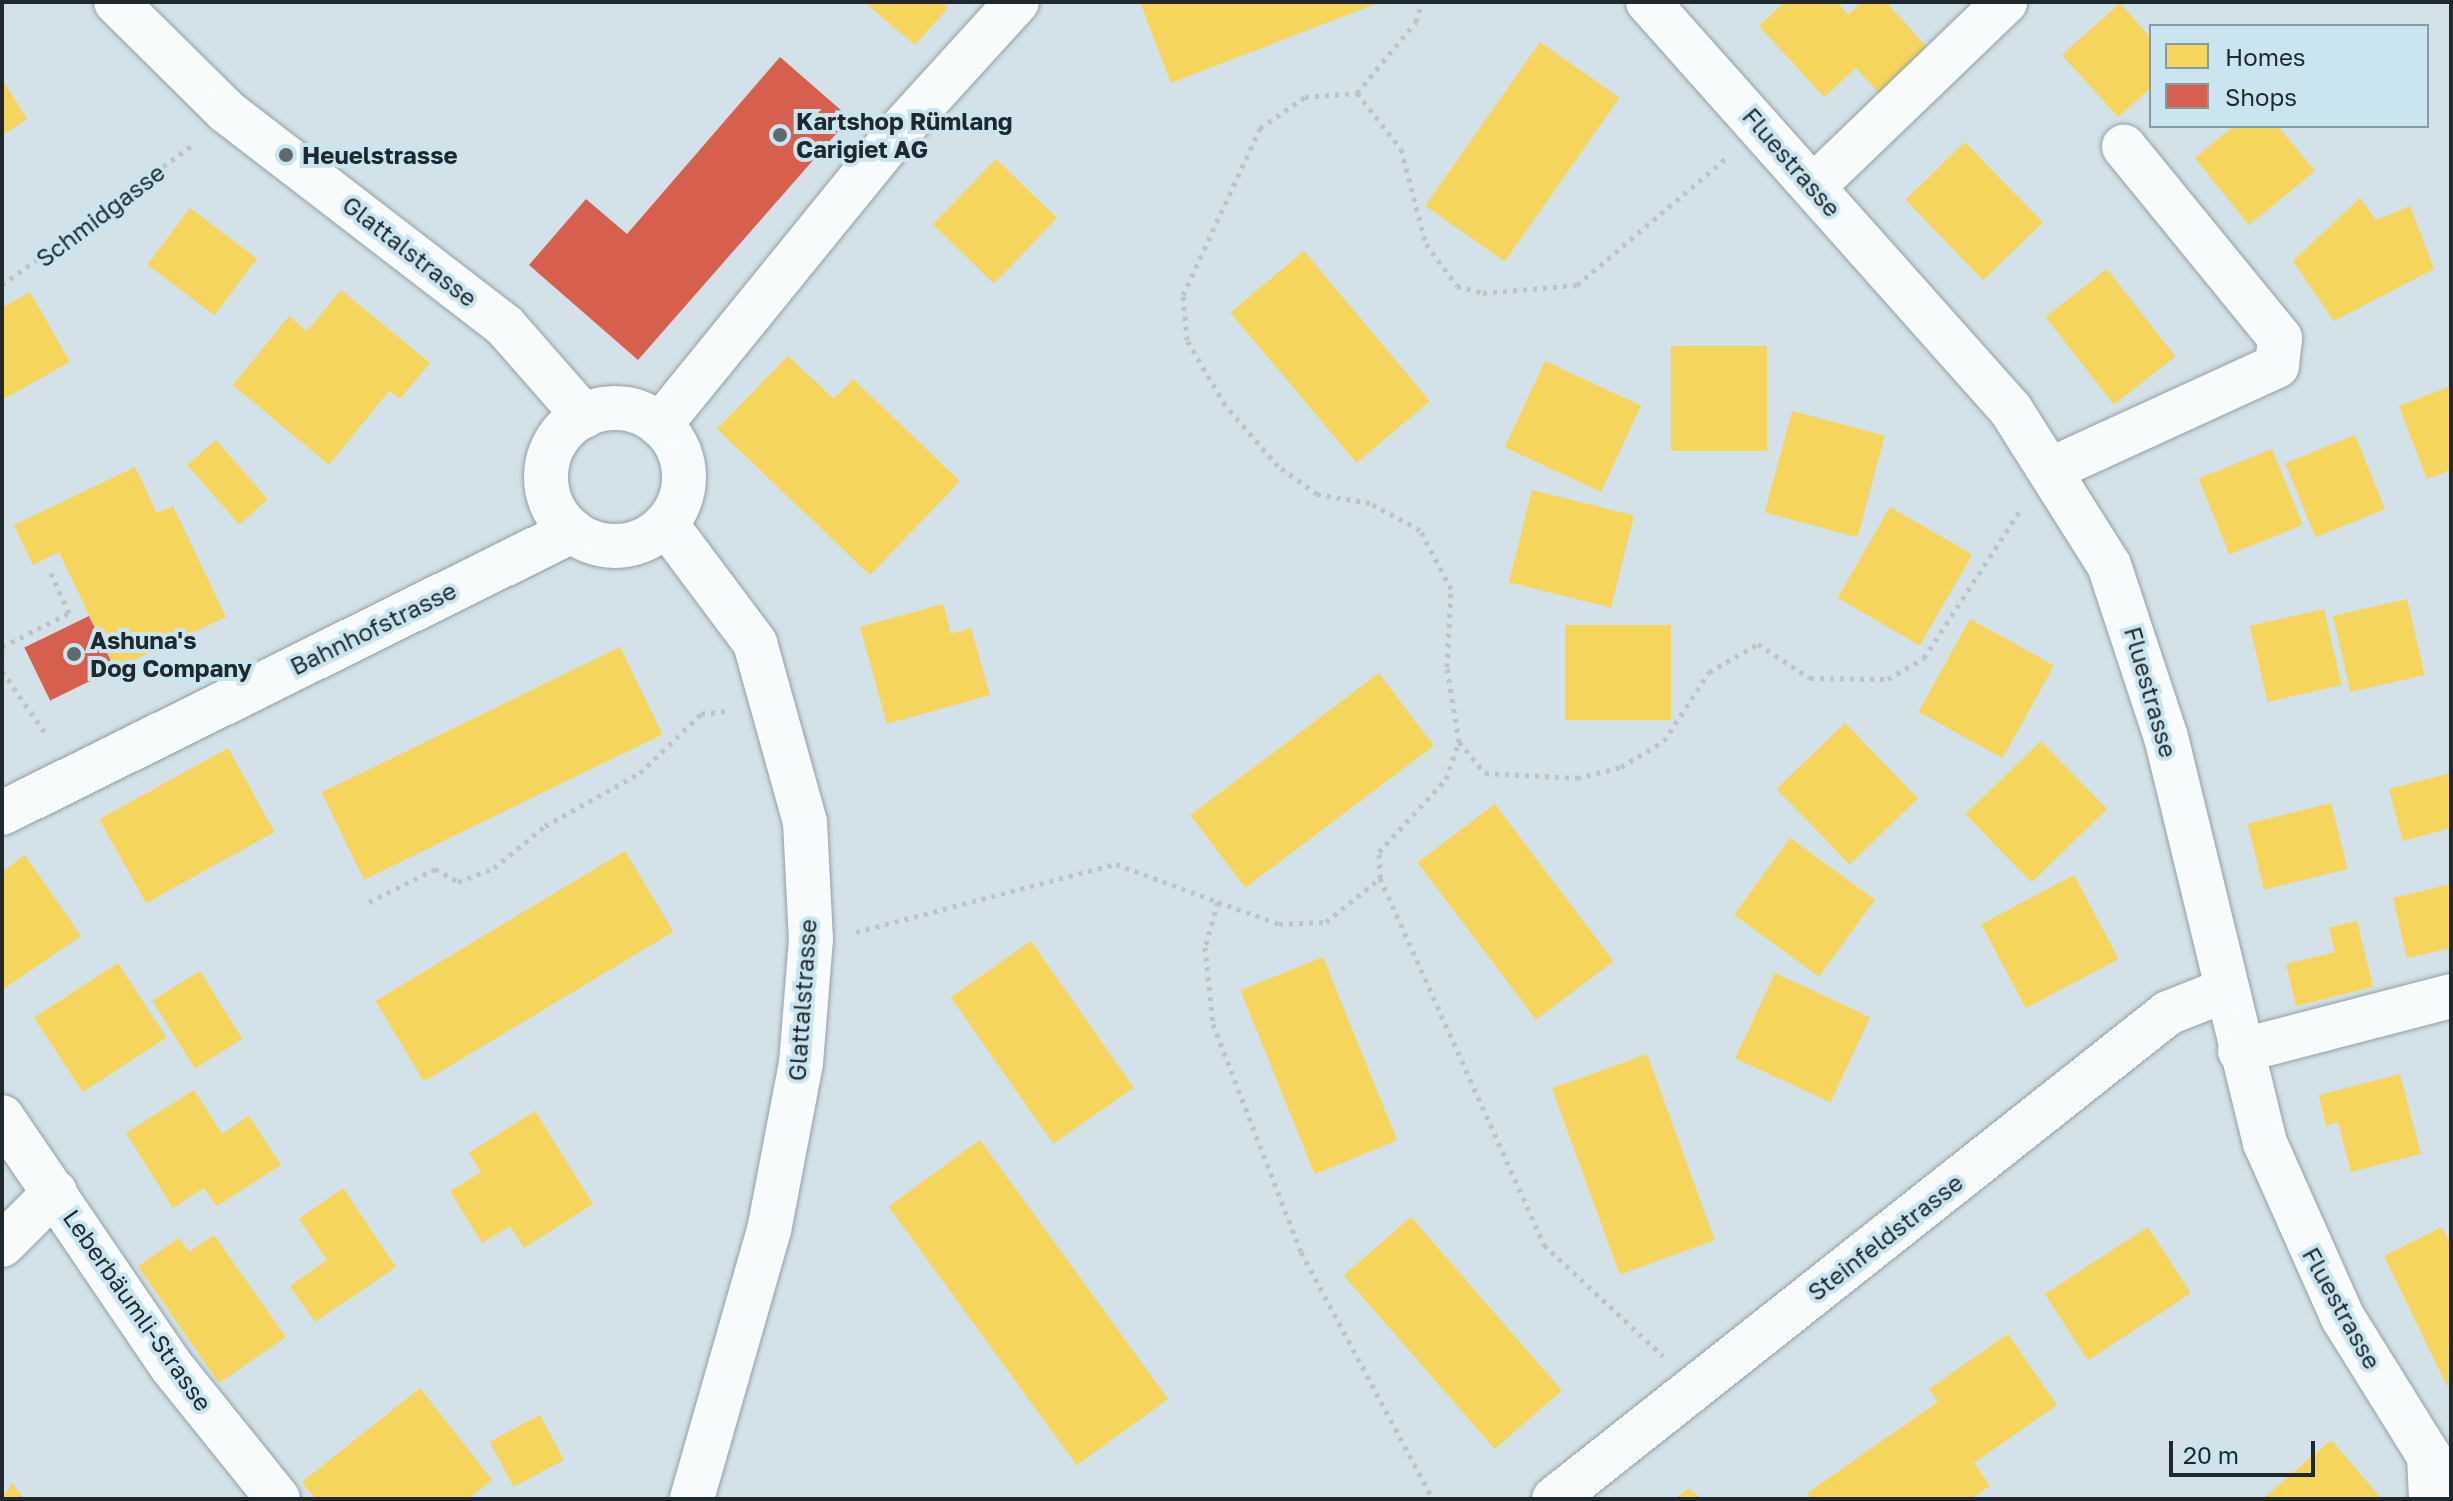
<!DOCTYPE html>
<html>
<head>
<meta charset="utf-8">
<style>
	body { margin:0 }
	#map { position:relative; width:2453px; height:1501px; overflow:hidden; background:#d2e2e8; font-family:"Golos Text",sans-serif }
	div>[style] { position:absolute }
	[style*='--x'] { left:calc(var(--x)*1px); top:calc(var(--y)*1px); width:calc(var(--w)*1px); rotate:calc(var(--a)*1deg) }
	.homes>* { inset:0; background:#f6d55c; transform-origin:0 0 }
	.shops>* { inset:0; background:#d6604d; transform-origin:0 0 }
	.path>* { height:5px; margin-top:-2.5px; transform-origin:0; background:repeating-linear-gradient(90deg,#bec3c4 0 4px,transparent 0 10px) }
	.roads { filter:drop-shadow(0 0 2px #949fa4) drop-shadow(0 0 2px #949fa4) }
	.minor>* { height:44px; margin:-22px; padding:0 22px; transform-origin:22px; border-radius:22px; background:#f8fbfc }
	.minor>.ring { margin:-22px; padding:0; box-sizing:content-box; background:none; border:44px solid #f8fbfc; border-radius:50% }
	.dots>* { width:22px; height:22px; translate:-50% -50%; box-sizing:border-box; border:4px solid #cae5f0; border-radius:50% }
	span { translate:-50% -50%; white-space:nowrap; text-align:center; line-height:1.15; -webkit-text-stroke:8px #cae5f0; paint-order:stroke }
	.poi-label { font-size:24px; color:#1f292d; font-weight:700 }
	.left { translate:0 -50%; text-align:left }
	.street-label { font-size:24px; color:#1f292d }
	.frame { position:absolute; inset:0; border:4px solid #1f292d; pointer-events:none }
	.legend { position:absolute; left:2149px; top:24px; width:280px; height:104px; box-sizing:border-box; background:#cae5f0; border:2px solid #869aa2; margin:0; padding:10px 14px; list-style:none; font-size:24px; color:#1f292d }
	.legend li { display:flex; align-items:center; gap:16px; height:40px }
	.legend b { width:40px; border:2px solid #869aa2 }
	.scale { position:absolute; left:2169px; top:1441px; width:146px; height:36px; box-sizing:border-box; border:4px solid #1f292d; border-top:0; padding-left:10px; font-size:24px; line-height:28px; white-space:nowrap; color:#1f292d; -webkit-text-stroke:6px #cae5f0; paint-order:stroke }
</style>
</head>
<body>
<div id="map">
	<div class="homes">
		<i style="clip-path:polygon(864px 2px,941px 2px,948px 8px,915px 45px)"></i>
		<i style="clip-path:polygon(1140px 2px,1381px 2px,1171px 83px)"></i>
		<i style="clip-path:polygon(1785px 2px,1837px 2px,1848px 15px,1862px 2px,1886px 2px,1936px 57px,1886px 101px,1856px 68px,1824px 97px,1759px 26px)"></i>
		<i style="clip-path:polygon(2120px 3px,2151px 38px,2151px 88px,2118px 117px,2062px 55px)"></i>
		<i style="left:1540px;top:42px;width:97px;height:200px;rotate:35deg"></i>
		<i style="clip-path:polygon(2px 79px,27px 119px,2px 135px)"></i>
		<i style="clip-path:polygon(2234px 126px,2278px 126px,2315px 171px,2249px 225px,2195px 158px)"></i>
		<i style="left:1965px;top:142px;width:112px;height:83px;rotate:46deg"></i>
		<i style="left:996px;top:159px;width:85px;height:91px;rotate:44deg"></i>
		<i style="clip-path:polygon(2360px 198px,2376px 220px,2410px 206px,2434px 269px,2334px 321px,2293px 261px)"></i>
		<i style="left:190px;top:208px;width:84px;height:71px;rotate:37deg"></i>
		<i style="left:1304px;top:251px;width:196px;height:96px;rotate:50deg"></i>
		<i style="left:2107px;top:269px;width:111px;height:78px;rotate:52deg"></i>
		<i style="clip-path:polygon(341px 290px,430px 363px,400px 399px,389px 391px,329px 465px,233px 385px,289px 316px,307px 331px)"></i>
		<i style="clip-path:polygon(30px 292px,70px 362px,2px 400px,2px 308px)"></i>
		<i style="left:1671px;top:346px;width:96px;height:105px"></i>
		<i style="clip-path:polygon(788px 356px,834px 399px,853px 379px,960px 481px,870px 575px,717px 429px)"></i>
		<i style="left:1545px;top:361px;width:106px;height:95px;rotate:25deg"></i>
		<i style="clip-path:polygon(2451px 386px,2451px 470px,2427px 479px,2399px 406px)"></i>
		<i style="left:1792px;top:411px;width:96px;height:105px;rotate:15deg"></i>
		<i style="left:2355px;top:435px;width:80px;height:75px;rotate:68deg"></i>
		<i style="left:216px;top:440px;width:79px;height:38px;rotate:49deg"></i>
		<i style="left:2272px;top:449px;width:82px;height:79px;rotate:68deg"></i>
		<i style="clip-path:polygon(135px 467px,157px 513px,173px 506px,226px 617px,115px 669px,59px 552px,33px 565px,14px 525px)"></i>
		<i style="left:1532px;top:490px;width:105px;height:95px;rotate:14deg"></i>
		<i style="left:1890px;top:507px;width:95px;height:105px;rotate:30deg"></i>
		<i style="left:2407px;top:599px;width:78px;height:76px;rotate:77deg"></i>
		<i style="clip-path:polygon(943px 604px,951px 634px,971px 628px,990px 695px,887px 724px,860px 627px)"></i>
		<i style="left:2324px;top:609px;width:78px;height:76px;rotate:77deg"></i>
		<i style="left:1970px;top:619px;width:96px;height:106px;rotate:29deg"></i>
		<i style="left:1565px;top:625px;width:106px;height:95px"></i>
		<i style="left:620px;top:647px;width:97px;height:332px;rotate:64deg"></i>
		<i style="left:1379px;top:673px;width:91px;height:236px;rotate:53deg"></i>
		<i style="left:1845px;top:723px;width:105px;height:95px;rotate:46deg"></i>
		<i style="left:2041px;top:741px;width:95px;height:105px;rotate:46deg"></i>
		<i style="left:228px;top:748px;width:96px;height:147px;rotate:61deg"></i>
		<i style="clip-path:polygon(2451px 773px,2451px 828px,2403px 841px,2389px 789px)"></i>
		<i style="left:2331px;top:803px;width:68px;height:86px;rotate:76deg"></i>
		<i style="left:1495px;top:804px;width:197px;height:97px;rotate:53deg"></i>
		<i style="left:1790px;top:838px;width:105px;height:95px;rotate:36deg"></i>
		<i style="left:625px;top:851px;width:94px;height:291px;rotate:59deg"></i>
		<i style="clip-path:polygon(25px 855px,81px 936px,2px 990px,2px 872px)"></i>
		<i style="left:2074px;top:875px;width:95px;height:105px;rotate:62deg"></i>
		<i style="clip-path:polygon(2451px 884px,2451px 948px,2407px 958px,2393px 898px)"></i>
		<i style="clip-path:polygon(2357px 921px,2373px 987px,2296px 1006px,2286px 964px,2335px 952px,2329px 928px)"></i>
		<i style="left:1031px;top:941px;width:179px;height:98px;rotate:55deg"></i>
		<i style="left:1323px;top:957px;width:198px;height:89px;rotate:68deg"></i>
		<i style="left:118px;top:963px;width:89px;height:100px;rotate:57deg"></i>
		<i style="left:200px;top:971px;width:80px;height:56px;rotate:58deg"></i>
		<i style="left:1775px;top:973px;width:105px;height:94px;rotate:25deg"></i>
		<i style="left:1647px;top:1054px;width:198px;height:101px;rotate:70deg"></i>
		<i style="clip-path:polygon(2400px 1074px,2421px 1154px,2351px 1172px,2338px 1122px,2326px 1126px,2319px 1095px)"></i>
		<i style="clip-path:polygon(194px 1090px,222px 1134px,249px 1116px,281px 1165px,217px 1206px,204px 1188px,173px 1208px,126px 1133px)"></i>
		<i style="clip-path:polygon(535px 1111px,593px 1204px,524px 1248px,510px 1226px,482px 1243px,450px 1191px,481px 1172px,469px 1153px)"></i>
		<i style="left:980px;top:1140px;width:320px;height:113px;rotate:54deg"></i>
		<i style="clip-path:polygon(343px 1188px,396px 1267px,315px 1322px,290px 1286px,327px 1260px,299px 1219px)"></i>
		<i style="left:1411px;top:1217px;width:230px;height:89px;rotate:49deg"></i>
		<i style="left:2148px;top:1227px;width:79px;height:123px;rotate:57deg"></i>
		<i style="clip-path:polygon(2442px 1227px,2451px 1245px,2448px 1388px,2384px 1256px)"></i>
		<i style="clip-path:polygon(214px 1235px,286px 1337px,219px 1383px,138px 1266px,179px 1238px,189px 1252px)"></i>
		<i style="clip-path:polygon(2008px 1334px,2057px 1405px,1974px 1463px,1990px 1486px,1971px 1499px,1811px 1499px,1807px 1493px,1938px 1402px,1929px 1389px)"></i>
		<i style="clip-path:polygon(420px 1388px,492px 1480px,468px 1499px,315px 1499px,302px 1482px)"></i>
		<i style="left:540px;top:1415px;width:51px;height:57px;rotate:62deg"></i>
		<i style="clip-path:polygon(2331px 1440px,2382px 1499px,2263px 1499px)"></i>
		<i style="clip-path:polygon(12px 1483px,24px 1499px,2px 1499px)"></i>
		<i style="clip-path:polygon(1689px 1488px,1701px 1499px,1675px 1499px)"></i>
	</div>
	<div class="shops">
		<i style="clip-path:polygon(780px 57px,850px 118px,638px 360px,529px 265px,586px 199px,627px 234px)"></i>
		<i style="left:89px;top:616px;width:59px;height:72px;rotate:64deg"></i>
	</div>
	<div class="path">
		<i style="--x:1357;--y:93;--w:71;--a:51.8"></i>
		<i style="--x:1401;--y:149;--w:98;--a:75.3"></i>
		<i style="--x:1426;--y:244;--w:52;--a:53.6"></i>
		<i style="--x:1457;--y:286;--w:27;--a:15"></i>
		<i style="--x:1483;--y:293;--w:94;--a:-4.9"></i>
		<i style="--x:1577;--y:285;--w:196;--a:-40.4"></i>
		<i style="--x:2;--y:285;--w:238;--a:-36.3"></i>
		<i style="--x:2;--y:647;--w:75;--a:-26.9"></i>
		<i style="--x:69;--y:613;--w:48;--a:-114.4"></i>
		<i style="--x:2;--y:671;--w:80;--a:55.1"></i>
		<i style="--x:1459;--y:742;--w:40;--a:50"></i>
		<i style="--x:1485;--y:773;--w:92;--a:3.1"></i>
		<i style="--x:1577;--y:778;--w:45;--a:-14"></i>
		<i style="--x:1621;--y:767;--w:50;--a:-31.2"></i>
		<i style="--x:1664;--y:741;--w:82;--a:-56.9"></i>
		<i style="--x:1709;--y:672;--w:56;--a:-29.7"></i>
		<i style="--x:1758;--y:644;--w:62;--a:33.2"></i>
		<i style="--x:1810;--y:678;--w:78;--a:0.7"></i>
		<i style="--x:1888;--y:679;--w:42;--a:-30.3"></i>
		<i style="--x:1924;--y:658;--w:174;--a:-56.9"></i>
		<i style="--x:1380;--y:878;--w:26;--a:-92"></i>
		<i style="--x:1379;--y:852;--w:99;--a:-47.5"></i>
		<i style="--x:1446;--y:779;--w:39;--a:-71"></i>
		<i style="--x:1459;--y:742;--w:76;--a:-99.1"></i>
		<i style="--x:1447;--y:667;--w:78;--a:-87.1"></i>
		<i style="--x:1451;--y:589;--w:67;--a:-117.7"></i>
		<i style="--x:1420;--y:530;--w:57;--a:-151.6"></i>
		<i style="--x:1370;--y:503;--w:54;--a:-170.4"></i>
		<i style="--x:1317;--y:494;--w:48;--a:-144.3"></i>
		<i style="--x:1278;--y:466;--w:81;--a:-131"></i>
		<i style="--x:1225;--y:405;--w:75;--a:-120.3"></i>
		<i style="--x:1187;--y:340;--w:45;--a:-95.1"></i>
		<i style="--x:1183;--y:295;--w:184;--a:-65.2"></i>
		<i style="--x:1260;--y:128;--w:55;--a:-34.6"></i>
		<i style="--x:1305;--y:97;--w:52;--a:-4.4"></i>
		<i style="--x:1357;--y:93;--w:92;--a:-50.3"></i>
		<i style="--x:1416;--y:22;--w:21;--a:-73"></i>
		<i style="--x:369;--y:902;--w:74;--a:-26.6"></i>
		<i style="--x:435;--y:869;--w:26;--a:29"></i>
		<i style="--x:458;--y:882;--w:39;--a:-21"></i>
		<i style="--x:494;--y:868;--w:66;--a:-39.5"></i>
		<i style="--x:545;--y:826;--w:109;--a:-29.2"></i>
		<i style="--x:640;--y:773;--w:85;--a:-44"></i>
		<i style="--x:701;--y:714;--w:24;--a:-7"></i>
		<i style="--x:1218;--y:902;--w:65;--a:19.8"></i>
		<i style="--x:1279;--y:924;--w:47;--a:-2.4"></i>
		<i style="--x:1326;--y:922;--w:70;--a:-39.2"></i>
		<i style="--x:1380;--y:878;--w:402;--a:65.9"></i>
		<i style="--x:1544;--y:1245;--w:163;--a:43"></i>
		<i style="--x:856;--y:932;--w:269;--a:-14.7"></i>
		<i style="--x:1116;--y:864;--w:109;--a:20.4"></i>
		<i style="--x:1218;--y:902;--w:47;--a:106.1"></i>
		<i style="--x:1205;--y:947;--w:77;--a:84.1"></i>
		<i style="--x:1213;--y:1024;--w:244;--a:68.9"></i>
		<i style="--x:1301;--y:1252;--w:280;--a:61.9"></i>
	</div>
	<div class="roads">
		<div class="minor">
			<i style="--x:116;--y:2;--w:155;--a:44.7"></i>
			<i style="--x:226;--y:111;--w:352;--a:37.6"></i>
			<i style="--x:505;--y:326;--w:120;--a:48.7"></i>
			<i style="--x:1648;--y:2;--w:546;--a:48.34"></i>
			<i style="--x:2011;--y:410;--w:183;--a:57.7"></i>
			<i style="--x:2109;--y:565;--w:181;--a:71.7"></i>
			<i style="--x:2166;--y:737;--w:418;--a:76.3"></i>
			<i style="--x:2265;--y:1143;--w:192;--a:66"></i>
			<i style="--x:2343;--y:1318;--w:163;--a:58.1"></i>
			<i style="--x:2429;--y:1456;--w:43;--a:87.3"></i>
			<i style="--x:1813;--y:187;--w:267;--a:-43.9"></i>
			<i class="ring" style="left:546px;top:408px;width:94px;height:94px"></i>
			<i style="--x:660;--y:425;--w:371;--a:-50.9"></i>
			<i style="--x:894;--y:137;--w:183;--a:-47.7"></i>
			<i style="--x:2054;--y:468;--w:245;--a:-24.6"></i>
			<i style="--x:2277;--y:366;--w:28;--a:-84"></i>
			<i style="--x:2280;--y:338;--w:247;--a:-129.2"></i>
			<i style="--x:666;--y:524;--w:149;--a:53.2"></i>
			<i style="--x:755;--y:643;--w:186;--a:74.4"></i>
			<i style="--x:805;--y:822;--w:117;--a:87.1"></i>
			<i style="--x:811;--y:939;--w:124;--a:94.6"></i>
			<i style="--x:801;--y:1063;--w:170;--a:100.8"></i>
			<i style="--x:769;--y:1230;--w:280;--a:106"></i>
			<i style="--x:2;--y:813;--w:636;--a:-26.32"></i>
			<i style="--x:2240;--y:1051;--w:218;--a:-14.6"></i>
			<i style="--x:2;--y:1117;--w:302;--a:55.8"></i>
			<i style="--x:172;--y:1367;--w:169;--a:51.2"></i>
			<i style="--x:2;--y:1245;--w:75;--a:-45"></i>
			<i style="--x:1554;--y:1499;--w:783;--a:-38.36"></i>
			<i style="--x:2168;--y:1013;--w:62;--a:-21.6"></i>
		</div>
	</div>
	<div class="dots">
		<i style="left:780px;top:135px;background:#5e6a6e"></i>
		<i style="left:286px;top:155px;background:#5e6a6e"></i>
		<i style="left:74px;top:654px;background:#5e6a6e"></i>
	</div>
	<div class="poi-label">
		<span class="left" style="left:796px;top:135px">Kartshop Rümlang<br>Carigiet AG</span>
		<span class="left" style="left:302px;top:155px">Heuelstrasse</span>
		<span class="left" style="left:90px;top:654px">Ashuna's<br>Dog Company</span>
	</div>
	<div class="street-label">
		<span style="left:1792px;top:162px;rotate:49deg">Fluestrasse</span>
		<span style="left:100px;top:215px;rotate:-37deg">Schmidgasse</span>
		<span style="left:410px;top:251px;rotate:38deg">Glattalstrasse</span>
		<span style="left:373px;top:628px;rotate:-26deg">Bahnhofstrasse</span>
		<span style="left:2151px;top:692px;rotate:74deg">Fluestrasse</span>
		<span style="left:802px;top:1000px;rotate:-86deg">Glattalstrasse</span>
		<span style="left:1885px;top:1237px;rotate:-38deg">Steinfeldstrasse</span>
		<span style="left:2342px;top:1308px;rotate:61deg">Fluestrasse</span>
		<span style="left:138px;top:1310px;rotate:55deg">Leberbäumli-Strasse</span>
	</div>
	<div class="frame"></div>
	<ul class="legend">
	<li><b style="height:22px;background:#f6d55c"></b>Homes</li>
	<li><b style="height:22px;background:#d6604d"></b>Shops</li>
	</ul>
	<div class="scale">20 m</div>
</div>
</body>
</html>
